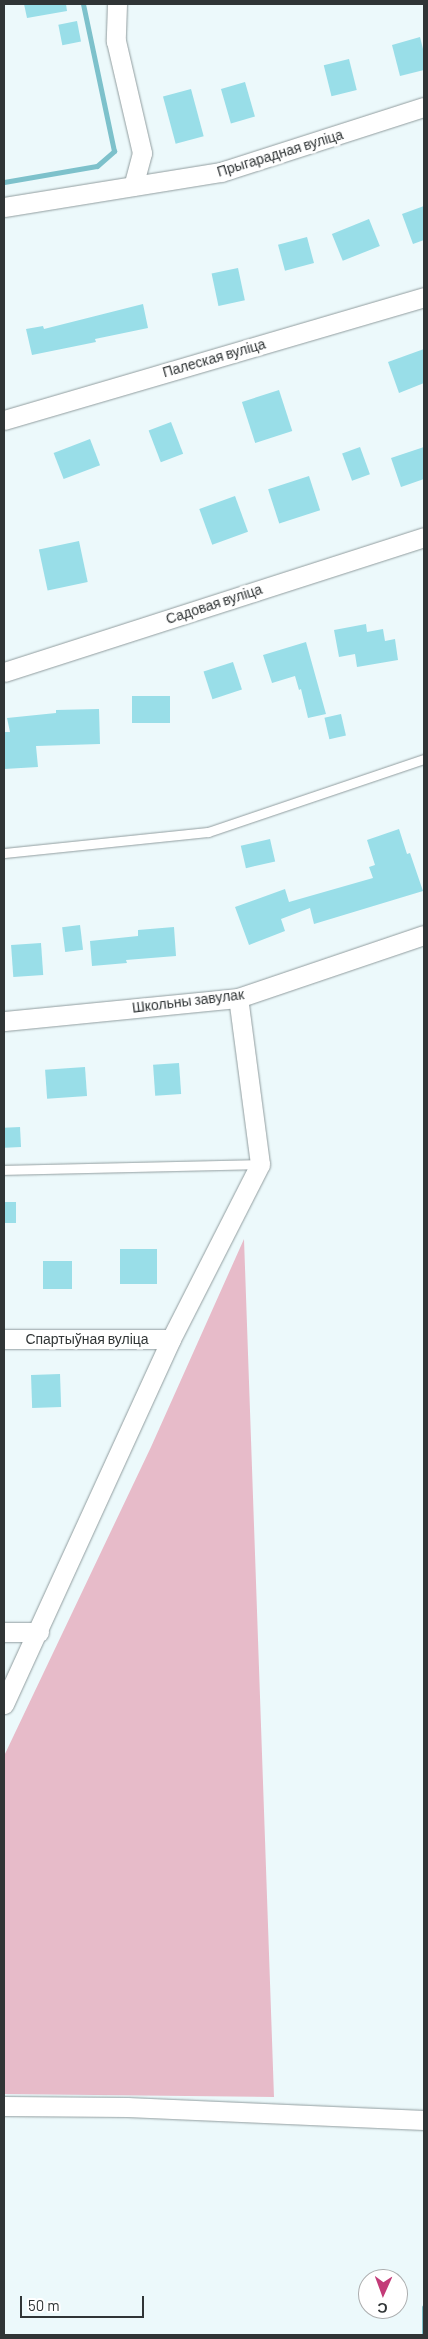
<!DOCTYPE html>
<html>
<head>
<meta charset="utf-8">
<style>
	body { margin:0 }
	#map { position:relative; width:428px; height:2339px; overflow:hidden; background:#ecf9fb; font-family:Barlow,sans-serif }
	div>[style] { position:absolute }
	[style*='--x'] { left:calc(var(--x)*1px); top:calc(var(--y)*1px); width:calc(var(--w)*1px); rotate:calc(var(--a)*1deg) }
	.green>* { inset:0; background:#e7bbc9 }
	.stream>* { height:5px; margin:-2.5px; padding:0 2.5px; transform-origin:2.5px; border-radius:2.5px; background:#7dc1cb }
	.building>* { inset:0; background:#99dee8; transform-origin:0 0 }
	.roads { filter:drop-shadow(0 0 1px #919d9f) drop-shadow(0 0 1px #919d9f) }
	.service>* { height:9px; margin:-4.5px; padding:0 4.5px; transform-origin:4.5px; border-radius:4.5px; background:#fff }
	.minor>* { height:19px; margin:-9.5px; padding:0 9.5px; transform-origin:9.5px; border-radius:9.5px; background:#fff }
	span { translate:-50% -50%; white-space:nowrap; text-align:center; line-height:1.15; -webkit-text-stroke:5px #fff; paint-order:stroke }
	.street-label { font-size:14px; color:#303536 }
	.frame { position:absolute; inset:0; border:5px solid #303536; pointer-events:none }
	.north { position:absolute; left:358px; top:2269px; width:50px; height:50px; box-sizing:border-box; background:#fff; border:1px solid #acaeaf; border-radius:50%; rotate:182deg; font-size:14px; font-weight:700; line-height:20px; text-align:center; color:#303536 }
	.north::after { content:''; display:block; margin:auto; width:18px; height:22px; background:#c33b78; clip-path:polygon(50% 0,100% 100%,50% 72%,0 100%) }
	.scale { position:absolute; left:20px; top:2296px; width:124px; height:22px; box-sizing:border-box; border:2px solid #303536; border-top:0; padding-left:6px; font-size:15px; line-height:18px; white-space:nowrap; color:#303536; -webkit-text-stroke:4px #fff; paint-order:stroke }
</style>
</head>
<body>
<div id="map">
	<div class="green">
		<i style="clip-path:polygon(244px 1239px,274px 2097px,4px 2094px,4px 1756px,151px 1447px)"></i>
	</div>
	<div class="stream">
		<i style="--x:4;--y:182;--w:94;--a:-9.8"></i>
		<i style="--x:97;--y:166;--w:23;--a:-41"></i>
		<i style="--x:114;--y:151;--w:150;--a:-101.9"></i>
		<i style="--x:424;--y:2335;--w:28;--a:-90"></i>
	</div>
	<div class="building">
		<i style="clip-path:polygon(24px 4px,66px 4px,67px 11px,27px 18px)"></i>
		<i style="left:77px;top:21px;width:21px;height:19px;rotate:79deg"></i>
		<i style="clip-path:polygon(420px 37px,424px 53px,424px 70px,400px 76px,392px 45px)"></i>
		<i style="left:349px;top:59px;width:32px;height:26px;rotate:76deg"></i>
		<i style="left:245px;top:82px;width:36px;height:25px;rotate:74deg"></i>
		<i style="left:191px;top:89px;width:49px;height:29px;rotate:75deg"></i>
		<i style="clip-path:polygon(424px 206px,424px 240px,413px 244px,402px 214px)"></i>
		<i style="left:369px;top:219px;width:29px;height:40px;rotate:68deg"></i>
		<i style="left:307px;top:237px;width:27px;height:30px;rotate:75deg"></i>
		<i style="left:238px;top:268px;width:33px;height:27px;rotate:78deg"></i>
		<i style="clip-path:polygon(143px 304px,148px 328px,95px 339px,96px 342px,32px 355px,26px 329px,43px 326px,44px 329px)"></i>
		<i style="clip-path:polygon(424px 349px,424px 383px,399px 393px,388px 362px)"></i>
		<i style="left:279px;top:390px;width:43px;height:39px;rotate:72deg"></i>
		<i style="left:171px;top:422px;width:34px;height:24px;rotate:69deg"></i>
		<i style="left:90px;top:439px;width:28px;height:39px;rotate:69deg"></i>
		<i style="left:360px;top:447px;width:29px;height:19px;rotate:70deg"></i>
		<i style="clip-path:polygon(424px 447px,424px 479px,401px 487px,391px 458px)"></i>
		<i style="left:309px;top:476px;width:36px;height:43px;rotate:72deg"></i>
		<i style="left:235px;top:496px;width:38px;height:38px;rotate:70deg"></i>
		<i style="left:79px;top:541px;width:42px;height:41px;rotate:78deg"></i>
		<i style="clip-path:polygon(366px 624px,367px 632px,383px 629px,385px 641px,395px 639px,398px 660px,357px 667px,355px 654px,339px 657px,334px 630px)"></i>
		<i style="clip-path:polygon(306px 642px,326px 714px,308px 718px,301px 689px,299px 690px,295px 676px,272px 683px,263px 655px)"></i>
		<i style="left:233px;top:662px;width:29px;height:31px;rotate:72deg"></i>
		<i style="left:170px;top:696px;width:27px;height:38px;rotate:90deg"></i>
		<i style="clip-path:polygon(99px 709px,100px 744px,36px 746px,38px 767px,4px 769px,4px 732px,10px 732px,7px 718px,56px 713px,56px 710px)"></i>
		<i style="left:341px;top:714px;width:22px;height:17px;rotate:77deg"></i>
		<i style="clip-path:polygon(399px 829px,407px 854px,410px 853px,423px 891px,314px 924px,310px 908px,281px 919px,285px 931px,249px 945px,235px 907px,285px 889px,289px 902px,373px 878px,369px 867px,375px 865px,367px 840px)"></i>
		<i style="left:270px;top:839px;width:23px;height:30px;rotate:77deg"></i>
		<i style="left:80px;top:925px;width:25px;height:18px;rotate:83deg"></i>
		<i style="clip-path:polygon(174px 927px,176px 956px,126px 960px,127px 963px,92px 966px,90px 941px,138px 936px,138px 930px)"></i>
		<i style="left:41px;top:943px;width:32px;height:30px;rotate:86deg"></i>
		<i style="left:179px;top:1063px;width:31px;height:26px;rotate:86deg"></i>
		<i style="left:85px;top:1067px;width:29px;height:40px;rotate:86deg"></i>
		<i style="left:20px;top:1127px;width:20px;height:16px;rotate:87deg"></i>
		<i style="left:4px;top:1202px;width:12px;height:21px"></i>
		<i style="left:120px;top:1249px;width:37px;height:35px"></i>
		<i style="left:43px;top:1261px;width:29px;height:28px"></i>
		<i style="left:60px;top:1374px;width:33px;height:29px;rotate:88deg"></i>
	</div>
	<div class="roads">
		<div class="service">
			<i style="--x:4;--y:853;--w:205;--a:-5.9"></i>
			<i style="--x:208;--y:832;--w:228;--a:-18.7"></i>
			<i style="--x:4;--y:1170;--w:256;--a:-1.3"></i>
		</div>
		<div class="minor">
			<i style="--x:117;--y:4;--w:37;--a:92"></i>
			<i style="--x:116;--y:41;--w:115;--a:76.9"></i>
			<i style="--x:142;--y:153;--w:34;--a:105"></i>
			<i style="--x:4;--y:207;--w:220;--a:-9.2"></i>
			<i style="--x:221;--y:172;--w:213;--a:-17.8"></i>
			<i style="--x:4;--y:420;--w:438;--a:-16.3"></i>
			<i style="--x:4;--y:672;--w:441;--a:-17.8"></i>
			<i style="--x:4;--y:1021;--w:235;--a:-5.6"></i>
			<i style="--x:238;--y:998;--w:196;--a:-18.7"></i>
			<i style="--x:4;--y:1339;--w:167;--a:0"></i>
			<i style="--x:4;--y:1632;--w:35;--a:0"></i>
			<i style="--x:4;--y:1704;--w:401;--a:-65.4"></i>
			<i style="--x:171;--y:1339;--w:196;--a:-63"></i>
			<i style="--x:260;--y:1164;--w:167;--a:-97.5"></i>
			<i style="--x:4;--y:2106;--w:123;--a:0.5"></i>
			<i style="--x:127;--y:2107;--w:297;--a:2.5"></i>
		</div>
	</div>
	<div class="street-label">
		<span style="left:280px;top:153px;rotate:-17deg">Прыгарадная вуліца</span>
		<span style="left:214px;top:358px;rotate:-16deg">Палеская вуліца</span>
		<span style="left:214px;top:604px;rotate:-18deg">Садовая вуліца</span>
		<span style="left:188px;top:1001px;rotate:-7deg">Школьны завулак</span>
		<span style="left:87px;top:1339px">Спартыўная вуліца</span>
	</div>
	<div class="frame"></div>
	<div class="north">С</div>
	<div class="scale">50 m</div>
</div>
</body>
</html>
